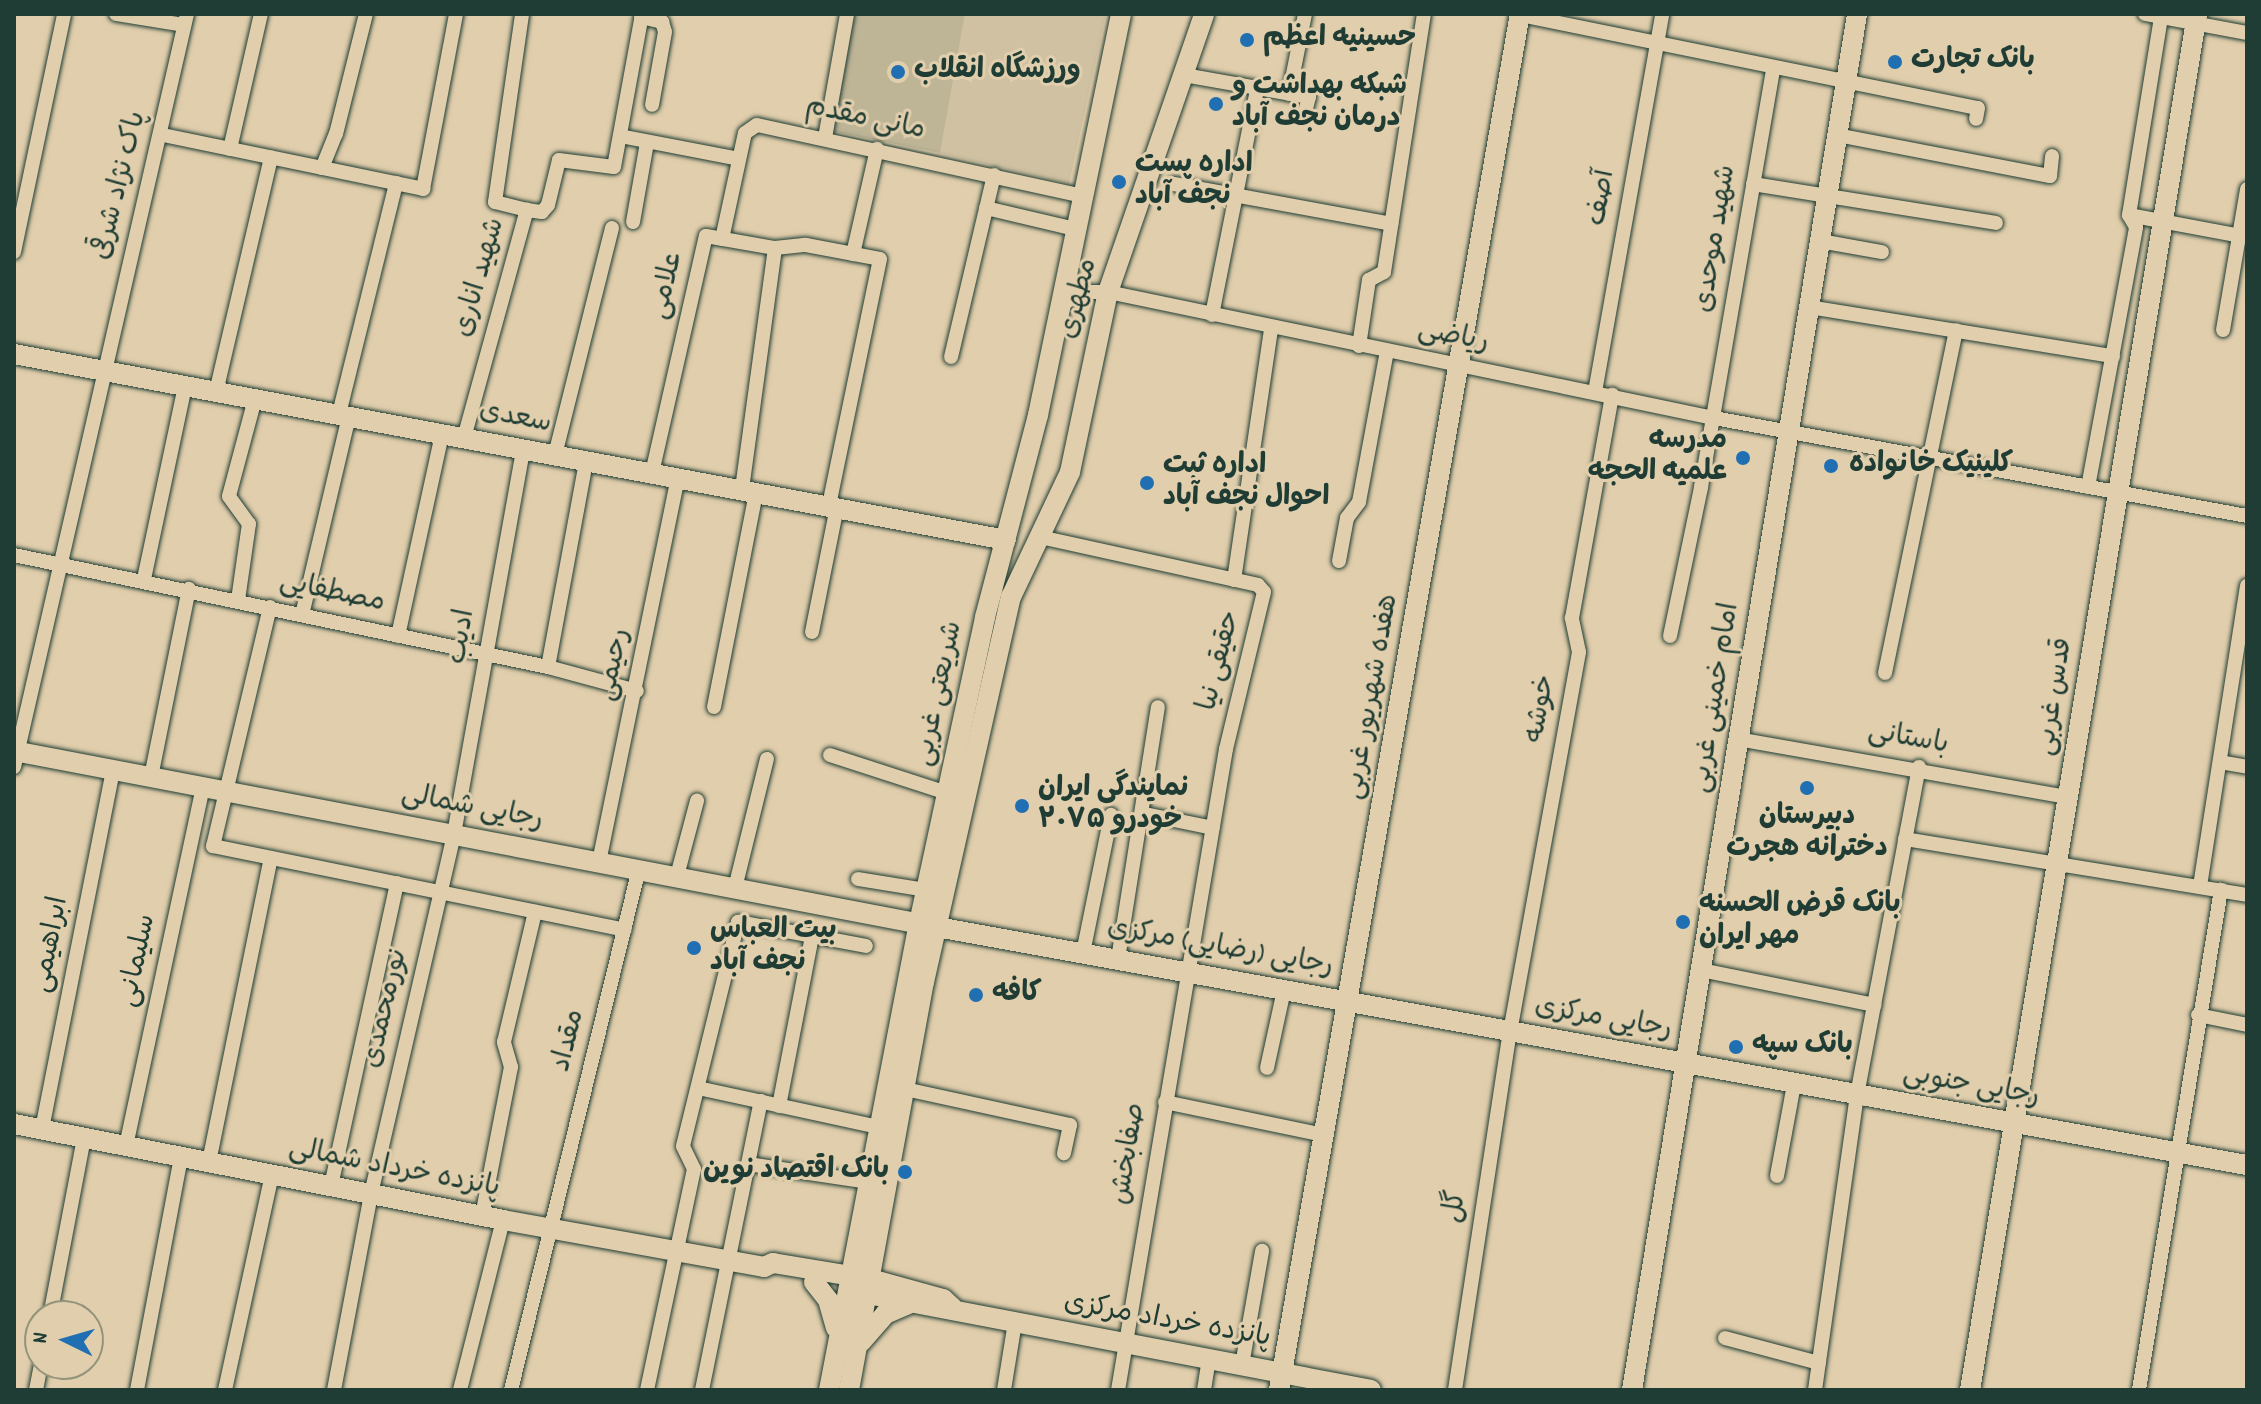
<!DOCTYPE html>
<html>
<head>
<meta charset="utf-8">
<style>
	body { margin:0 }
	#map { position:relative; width:2261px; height:1404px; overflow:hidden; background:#e1ceac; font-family:Dekko,"Playpen Sans Arabic",sans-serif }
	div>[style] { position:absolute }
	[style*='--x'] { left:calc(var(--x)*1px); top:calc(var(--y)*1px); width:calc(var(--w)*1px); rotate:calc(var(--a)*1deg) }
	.built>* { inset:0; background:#d0c1a2 }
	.green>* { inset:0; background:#beb496 }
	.roads { filter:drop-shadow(0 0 2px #1f3d34) drop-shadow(0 0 2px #1f3d34) }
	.street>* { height:14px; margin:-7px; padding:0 7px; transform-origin:7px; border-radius:7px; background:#e1ceac }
	.secondary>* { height:20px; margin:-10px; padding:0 10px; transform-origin:10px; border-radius:10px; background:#e1ceac }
	.dots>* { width:22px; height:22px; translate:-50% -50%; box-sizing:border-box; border:4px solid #e1ceac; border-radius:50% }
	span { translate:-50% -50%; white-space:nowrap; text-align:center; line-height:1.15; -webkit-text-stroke:6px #e1ceac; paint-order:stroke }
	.poi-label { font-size:28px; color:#1f3d34; font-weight:700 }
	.left { translate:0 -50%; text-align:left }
	.right { translate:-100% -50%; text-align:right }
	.street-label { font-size:28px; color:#1f3d34 }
	.frame { position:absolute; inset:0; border:16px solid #1f3d34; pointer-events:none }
	.north { position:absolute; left:24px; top:1300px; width:80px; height:80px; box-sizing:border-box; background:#e1ceac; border:2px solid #93947c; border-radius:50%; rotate:275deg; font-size:22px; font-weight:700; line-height:32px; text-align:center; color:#1f3d34 }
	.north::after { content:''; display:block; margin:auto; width:28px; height:36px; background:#1f6fb2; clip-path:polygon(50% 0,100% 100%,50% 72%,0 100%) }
</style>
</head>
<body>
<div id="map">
	<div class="built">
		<i style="clip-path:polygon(965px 14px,1106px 14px,1069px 184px,940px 153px)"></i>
	</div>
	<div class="green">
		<i style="clip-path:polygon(853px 14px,965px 14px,940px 153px,832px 131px)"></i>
	</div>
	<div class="roads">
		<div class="street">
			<i style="--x:116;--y:14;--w:69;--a:9.2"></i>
			<i style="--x:2145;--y:14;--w:104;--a:10.6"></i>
			<i style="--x:1520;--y:15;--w:467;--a:11.5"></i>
			<i style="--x:1978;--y:108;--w:11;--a:100"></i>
			<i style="--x:641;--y:17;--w:22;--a:13"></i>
			<i style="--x:662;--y:22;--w:10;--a:73"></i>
			<i style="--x:665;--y:32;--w:74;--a:100.1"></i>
			<i style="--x:1184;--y:75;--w:127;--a:10"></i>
			<i style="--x:1309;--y:97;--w:16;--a:105"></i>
			<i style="--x:1289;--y:94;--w:82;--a:-78.7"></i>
			<i style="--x:163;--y:135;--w:266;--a:11.7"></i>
			<i style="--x:423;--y:189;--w:178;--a:-79.3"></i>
			<i style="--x:1837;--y:135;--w:217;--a:10.9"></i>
			<i style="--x:2050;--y:176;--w:20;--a:-84"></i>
			<i style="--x:620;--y:136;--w:121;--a:10.9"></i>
			<i style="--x:825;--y:138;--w:126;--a:-79.9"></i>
			<i style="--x:230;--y:149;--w:139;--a:-77.1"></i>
			<i style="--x:322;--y:168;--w:37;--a:-68"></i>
			<i style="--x:336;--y:134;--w:124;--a:-76"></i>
			<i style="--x:1174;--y:184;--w:221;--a:10.4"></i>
			<i style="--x:1753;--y:184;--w:246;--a:9.1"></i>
			<i style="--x:986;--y:208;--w:91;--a:13.3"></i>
			<i style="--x:527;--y:210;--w:15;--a:8"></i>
			<i style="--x:542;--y:212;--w:9;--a:-49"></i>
			<i style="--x:548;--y:205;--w:46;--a:-76.3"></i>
			<i style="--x:559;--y:160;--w:55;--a:7.3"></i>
			<i style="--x:614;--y:167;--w:156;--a:-79.6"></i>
			<i style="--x:2129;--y:215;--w:120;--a:10.6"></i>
			<i style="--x:633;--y:222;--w:80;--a:-80"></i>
			<i style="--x:722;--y:239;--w:108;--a:-77.8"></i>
			<i style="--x:745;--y:133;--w:14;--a:-34"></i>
			<i style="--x:757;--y:125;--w:333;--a:12.3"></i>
			<i style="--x:1820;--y:241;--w:63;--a:10.1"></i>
			<i style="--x:14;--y:252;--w:243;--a:-78.1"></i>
			<i style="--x:853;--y:254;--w:108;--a:-77.1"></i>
			<i style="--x:1060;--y:307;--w:24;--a:-38"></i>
			<i style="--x:1079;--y:292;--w:29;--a:0"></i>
			<i style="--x:1108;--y:292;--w:619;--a:11.75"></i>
			<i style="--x:1714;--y:418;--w:542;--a:10.42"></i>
			<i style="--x:1809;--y:307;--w:308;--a:9.2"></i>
			<i style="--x:1212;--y:315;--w:230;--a:-78.7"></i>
			<i style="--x:2223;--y:330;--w:143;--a:-80.3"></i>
			<i style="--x:1359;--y:346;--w:67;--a:-81.4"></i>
			<i style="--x:1369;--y:280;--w:17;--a:-28"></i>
			<i style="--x:1384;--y:272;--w:261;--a:-81.2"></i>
			<i style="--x:951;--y:357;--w:187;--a:-76.7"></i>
			<i style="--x:216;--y:392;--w:241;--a:-76.8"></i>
			<i style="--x:1595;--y:392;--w:384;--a:-79.9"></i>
			<i style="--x:339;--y:414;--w:238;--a:-76.1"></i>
			<i style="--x:464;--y:438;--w:237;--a:-74.6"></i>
			<i style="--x:527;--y:210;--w:33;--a:-166"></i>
			<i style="--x:495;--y:202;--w:190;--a:-81.8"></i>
			<i style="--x:555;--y:455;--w:234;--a:-75.9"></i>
			<i style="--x:652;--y:473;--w:243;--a:-77.2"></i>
			<i style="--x:706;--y:236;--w:70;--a:9.9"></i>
			<i style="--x:775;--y:248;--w:31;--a:-6"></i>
			<i style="--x:806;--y:245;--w:75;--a:10.7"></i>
			<i style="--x:880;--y:259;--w:252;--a:101.7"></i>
			<i style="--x:2088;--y:487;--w:264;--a:-79.5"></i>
			<i style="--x:2136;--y:227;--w:14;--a:-120"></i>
			<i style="--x:2129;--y:215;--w:201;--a:-80.8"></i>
			<i style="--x:742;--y:489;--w:243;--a:-82.2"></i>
			<i style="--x:1040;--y:537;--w:223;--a:12.4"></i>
			<i style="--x:1258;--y:585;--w:9;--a:49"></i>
			<i style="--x:1264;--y:592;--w:162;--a:103.6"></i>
			<i style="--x:1226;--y:749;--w:650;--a:99.56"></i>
			<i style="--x:14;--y:555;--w:546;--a:11.85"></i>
			<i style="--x:548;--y:667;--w:92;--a:15.1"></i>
			<i style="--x:1339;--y:561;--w:44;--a:-79.5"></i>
			<i style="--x:1347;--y:518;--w:20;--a:-53"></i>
			<i style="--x:1359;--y:502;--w:154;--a:-79.5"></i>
			<i style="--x:144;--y:579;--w:197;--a:-78"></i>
			<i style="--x:1234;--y:580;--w:254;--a:-81.6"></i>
			<i style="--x:238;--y:600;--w:77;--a:-81.8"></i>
			<i style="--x:249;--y:524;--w:34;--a:-126"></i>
			<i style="--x:229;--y:496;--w:100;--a:-75"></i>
			<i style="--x:270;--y:607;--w:246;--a:103.4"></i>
			<i style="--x:213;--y:846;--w:420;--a:11.5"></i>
			<i style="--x:302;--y:615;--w:204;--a:-76.7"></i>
			<i style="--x:812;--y:632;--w:127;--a:-78.7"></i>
			<i style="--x:398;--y:636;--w:207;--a:-77.7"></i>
			<i style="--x:1670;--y:636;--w:152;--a:-78.2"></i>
			<i style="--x:1701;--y:487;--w:425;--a:-80.2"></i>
			<i style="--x:548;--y:667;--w:209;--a:-79.5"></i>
			<i style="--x:1885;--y:673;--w:350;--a:-78.3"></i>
			<i style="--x:714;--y:707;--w:219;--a:-78.9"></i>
			<i style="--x:1738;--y:739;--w:335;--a:10"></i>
			<i style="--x:830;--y:755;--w:123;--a:18"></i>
			<i style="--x:2220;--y:762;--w:27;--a:10"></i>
			<i style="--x:14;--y:767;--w:773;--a:-77.06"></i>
			<i style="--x:151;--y:777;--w:192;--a:-78.6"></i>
			<i style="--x:1145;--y:814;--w:69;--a:11.6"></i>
			<i style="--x:1905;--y:839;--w:347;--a:9.3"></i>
			<i style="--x:599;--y:862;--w:393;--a:-78.4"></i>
			<i style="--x:677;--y:876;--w:78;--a:-75.1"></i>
			<i style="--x:858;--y:879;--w:69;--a:9.2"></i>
			<i style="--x:2200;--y:886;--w:304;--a:-81.1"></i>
			<i style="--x:735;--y:888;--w:133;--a:-76.1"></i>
			<i style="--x:1083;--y:953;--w:141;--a:-78.5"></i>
			<i style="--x:1118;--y:959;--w:255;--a:-81"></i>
			<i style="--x:1701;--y:970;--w:177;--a:11.4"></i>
			<i style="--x:2198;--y:1015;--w:50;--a:11.5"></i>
			<i style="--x:1267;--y:1068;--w:80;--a:-77.7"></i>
			<i style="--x:698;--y:1088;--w:184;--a:12.2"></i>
			<i style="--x:905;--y:1089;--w:169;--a:12.3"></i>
			<i style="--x:1070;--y:1125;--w:29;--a:102"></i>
			<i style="--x:1165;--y:1102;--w:162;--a:11.7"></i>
			<i style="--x:779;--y:1106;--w:173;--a:-79"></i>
			<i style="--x:42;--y:1129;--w:366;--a:-78.8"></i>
			<i style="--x:126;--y:1146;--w:367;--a:-77.9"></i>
			<i style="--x:209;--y:1162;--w:310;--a:-78.5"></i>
			<i style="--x:748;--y:1164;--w:121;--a:8.5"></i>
			<i style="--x:1777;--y:1176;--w:94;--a:-79.5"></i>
			<i style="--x:331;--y:1186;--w:310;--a:-77.7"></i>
			<i style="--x:482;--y:1216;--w:152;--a:-79"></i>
			<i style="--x:511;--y:1067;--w:26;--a:-106"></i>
			<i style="--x:504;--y:1042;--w:134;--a:-76.6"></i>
			<i style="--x:50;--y:1316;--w:181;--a:-79.2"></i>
			<i style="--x:1725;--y:1338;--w:97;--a:14.9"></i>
			<i style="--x:1242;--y:1365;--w:116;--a:-80"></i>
			<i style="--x:36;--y:1390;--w:26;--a:-79"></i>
			<i style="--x:137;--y:1390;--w:237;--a:-79.3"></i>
			<i style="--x:225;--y:1390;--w:221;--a:-77.7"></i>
			<i style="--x:334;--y:1390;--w:199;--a:-79.3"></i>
			<i style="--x:371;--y:1194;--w:369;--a:-77"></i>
			<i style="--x:454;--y:834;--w:391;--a:-79.8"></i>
			<i style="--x:460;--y:1390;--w:175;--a:-75.8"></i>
			<i style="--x:511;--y:1390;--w:536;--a:-76.2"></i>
			<i style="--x:647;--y:1390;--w:226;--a:-78"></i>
			<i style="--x:694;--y:1169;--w:25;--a:-116"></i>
			<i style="--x:683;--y:1146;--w:231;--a:-76.2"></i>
			<i style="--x:738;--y:922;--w:130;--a:10.6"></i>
			<i style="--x:702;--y:1390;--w:295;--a:-78.5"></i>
			<i style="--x:1004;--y:1390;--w:69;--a:-80.8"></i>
			<i style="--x:1204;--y:1390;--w:31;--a:-81"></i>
			<i style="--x:1455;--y:1390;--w:362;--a:-81.3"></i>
			<i style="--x:1510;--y:1032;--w:386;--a:-79.7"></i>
			<i style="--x:1579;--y:652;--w:35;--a:-102"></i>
			<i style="--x:1572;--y:618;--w:227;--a:-79.8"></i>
			<i style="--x:1815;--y:1390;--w:298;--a:-81.9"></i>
			<i style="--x:1857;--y:1095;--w:334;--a:-79.3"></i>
			<i style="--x:2139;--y:1390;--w:507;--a:-80.69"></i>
		</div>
		<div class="secondary">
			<i style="--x:14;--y:354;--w:1009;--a:10.62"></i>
			<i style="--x:14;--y:751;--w:940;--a:10.8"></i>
			<i style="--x:937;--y:927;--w:1331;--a:10.3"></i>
			<i style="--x:14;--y:1124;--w:498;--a:11.1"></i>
			<i style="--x:503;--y:1220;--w:265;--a:10.2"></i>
			<i style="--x:764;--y:1267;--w:10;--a:-24"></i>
			<i style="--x:773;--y:1263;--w:98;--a:9.4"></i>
			<i style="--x:870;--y:1279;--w:76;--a:15.3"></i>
			<i style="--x:943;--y:1299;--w:13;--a:42"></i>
			<i style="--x:814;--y:1282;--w:23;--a:52"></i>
			<i style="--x:828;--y:1300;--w:29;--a:74"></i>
			<i style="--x:857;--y:1292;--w:523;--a:10.79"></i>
			<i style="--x:861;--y:1342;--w:37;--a:-49"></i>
			<i style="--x:885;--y:1314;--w:26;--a:-23"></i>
			<i style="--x:829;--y:1390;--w:476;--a:-79.1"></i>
			<i style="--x:919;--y:923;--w:313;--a:-77.8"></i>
			<i style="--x:985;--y:617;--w:209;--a:-75.3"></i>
			<i style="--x:1038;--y:415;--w:409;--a:-78.3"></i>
			<i style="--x:849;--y:1390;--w:415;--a:-79.6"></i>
			<i style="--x:924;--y:982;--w:395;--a:-77.3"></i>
			<i style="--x:1011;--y:597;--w:138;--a:-64.7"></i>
			<i style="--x:1070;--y:472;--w:184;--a:-78.1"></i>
			<i style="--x:1108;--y:292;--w:294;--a:-70.9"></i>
			<i style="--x:1279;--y:1390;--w:1397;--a:-80.07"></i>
			<i style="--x:1632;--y:1390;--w:1394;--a:-80.71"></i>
			<i style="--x:1970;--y:1390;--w:1395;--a:-80.63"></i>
		</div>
	</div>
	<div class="dots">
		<i style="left:1247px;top:40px;background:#1f6fb2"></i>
		<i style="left:1895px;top:62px;background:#1f6fb2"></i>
		<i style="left:898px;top:72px;background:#1f6fb2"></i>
		<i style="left:1216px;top:104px;background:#1f6fb2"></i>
		<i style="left:1119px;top:182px;background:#1f6fb2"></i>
		<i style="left:1743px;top:458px;background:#1f6fb2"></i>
		<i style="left:1831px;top:466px;background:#1f6fb2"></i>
		<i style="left:1147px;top:483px;background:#1f6fb2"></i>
		<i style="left:1807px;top:788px;background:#1f6fb2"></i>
		<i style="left:1022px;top:806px;background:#1f6fb2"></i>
		<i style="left:1683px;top:922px;background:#1f6fb2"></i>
		<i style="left:694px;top:948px;background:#1f6fb2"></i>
		<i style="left:976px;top:995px;background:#1f6fb2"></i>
		<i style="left:1736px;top:1047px;background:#1f6fb2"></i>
		<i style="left:905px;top:1172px;background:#1f6fb2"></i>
	</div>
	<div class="poi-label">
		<span class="left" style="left:1263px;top:40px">حسینیه اعظم</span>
		<span class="left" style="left:1911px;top:62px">بانک تجارت</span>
		<span class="left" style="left:914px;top:72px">ورزشگاه انقلاب</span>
		<span class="left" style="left:1232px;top:104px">شبکه بهداشت و<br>درمان نجف آباد</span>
		<span class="left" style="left:1135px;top:182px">اداره پست<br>نجف آباد</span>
		<span class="right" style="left:1727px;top:458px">مدرسه<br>علمیه الحجه</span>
		<span class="left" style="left:1849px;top:466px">کلینیک خانواده</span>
		<span class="left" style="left:1163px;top:483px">اداره ثبت<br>احوال نجف آباد</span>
		<span class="left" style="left:1038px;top:806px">نمایندگی ایران<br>خودرو ۲۰۷۵</span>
		<span style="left:1807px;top:834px">دبیرستان<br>دخترانه هجرت</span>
		<span class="left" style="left:1699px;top:922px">بانک قرض الحسنه<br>مهر ایران</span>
		<span class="left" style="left:710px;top:948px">بیت العباس<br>نجف آباد</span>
		<span class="left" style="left:992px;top:995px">کافه</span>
		<span class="left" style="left:1752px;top:1047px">بانک سپه</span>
		<span class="right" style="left:889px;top:1172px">بانک اقتصاد نوین</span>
	</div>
	<div class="street-label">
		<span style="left:865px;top:120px;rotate:12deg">مانی مقدم</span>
		<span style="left:121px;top:186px;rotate:-76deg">پاک نژاد شرقی</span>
		<span style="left:1603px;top:198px;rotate:-80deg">آصف</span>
		<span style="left:1717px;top:239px;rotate:-81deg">شهید موحدی</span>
		<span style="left:481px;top:278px;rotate:-74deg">شهید اناری</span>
		<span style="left:668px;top:286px;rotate:-77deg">علامی</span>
		<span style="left:1080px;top:299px;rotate:-75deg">مطهری</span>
		<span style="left:1453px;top:338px;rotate:11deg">ریاضی</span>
		<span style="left:515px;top:419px;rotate:11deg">سعدی</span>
		<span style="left:332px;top:594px;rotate:12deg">مصطفایی</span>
		<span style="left:463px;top:637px;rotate:-80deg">ادیب</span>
		<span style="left:1221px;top:661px;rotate:-76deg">حقیقی نیا</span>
		<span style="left:615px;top:665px;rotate:-78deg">رحیمی</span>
		<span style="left:940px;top:694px;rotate:-78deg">شریعتی غربی</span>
		<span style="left:1373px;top:697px;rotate:-80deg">هفده شهریور غربی</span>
		<span style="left:2056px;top:697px;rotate:-81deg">قدس غربی</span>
		<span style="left:1717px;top:698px;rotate:-81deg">امام خمینی غربی</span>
		<span style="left:1542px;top:709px;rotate:-80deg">خوشه</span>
		<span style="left:1908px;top:740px;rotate:10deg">باستانی</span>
		<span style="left:472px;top:809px;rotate:11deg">رجایی شمالی</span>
		<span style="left:52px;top:945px;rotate:-79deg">ابراهیمی</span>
		<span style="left:1220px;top:949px;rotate:10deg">رجایی (رضایی) مرکزی</span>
		<span style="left:139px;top:961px;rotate:-78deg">سلیمانی</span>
		<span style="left:387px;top:1008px;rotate:-77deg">نورمحمدی</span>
		<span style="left:1603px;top:1020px;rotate:10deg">رجایی مرکزی</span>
		<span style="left:570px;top:1041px;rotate:-76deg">مقداد</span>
		<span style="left:1971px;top:1087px;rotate:10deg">رجایی جنوبی</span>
		<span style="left:1130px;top:1154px;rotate:-81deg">صفابخش</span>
		<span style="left:394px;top:1170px;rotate:11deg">پانزده خرداد شمالی</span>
		<span style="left:1457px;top:1207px;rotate:-81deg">گل</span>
		<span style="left:1167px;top:1322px;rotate:10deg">پانزده خرداد مرکزی</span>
	</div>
	<div class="frame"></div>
	<div class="north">N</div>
</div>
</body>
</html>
